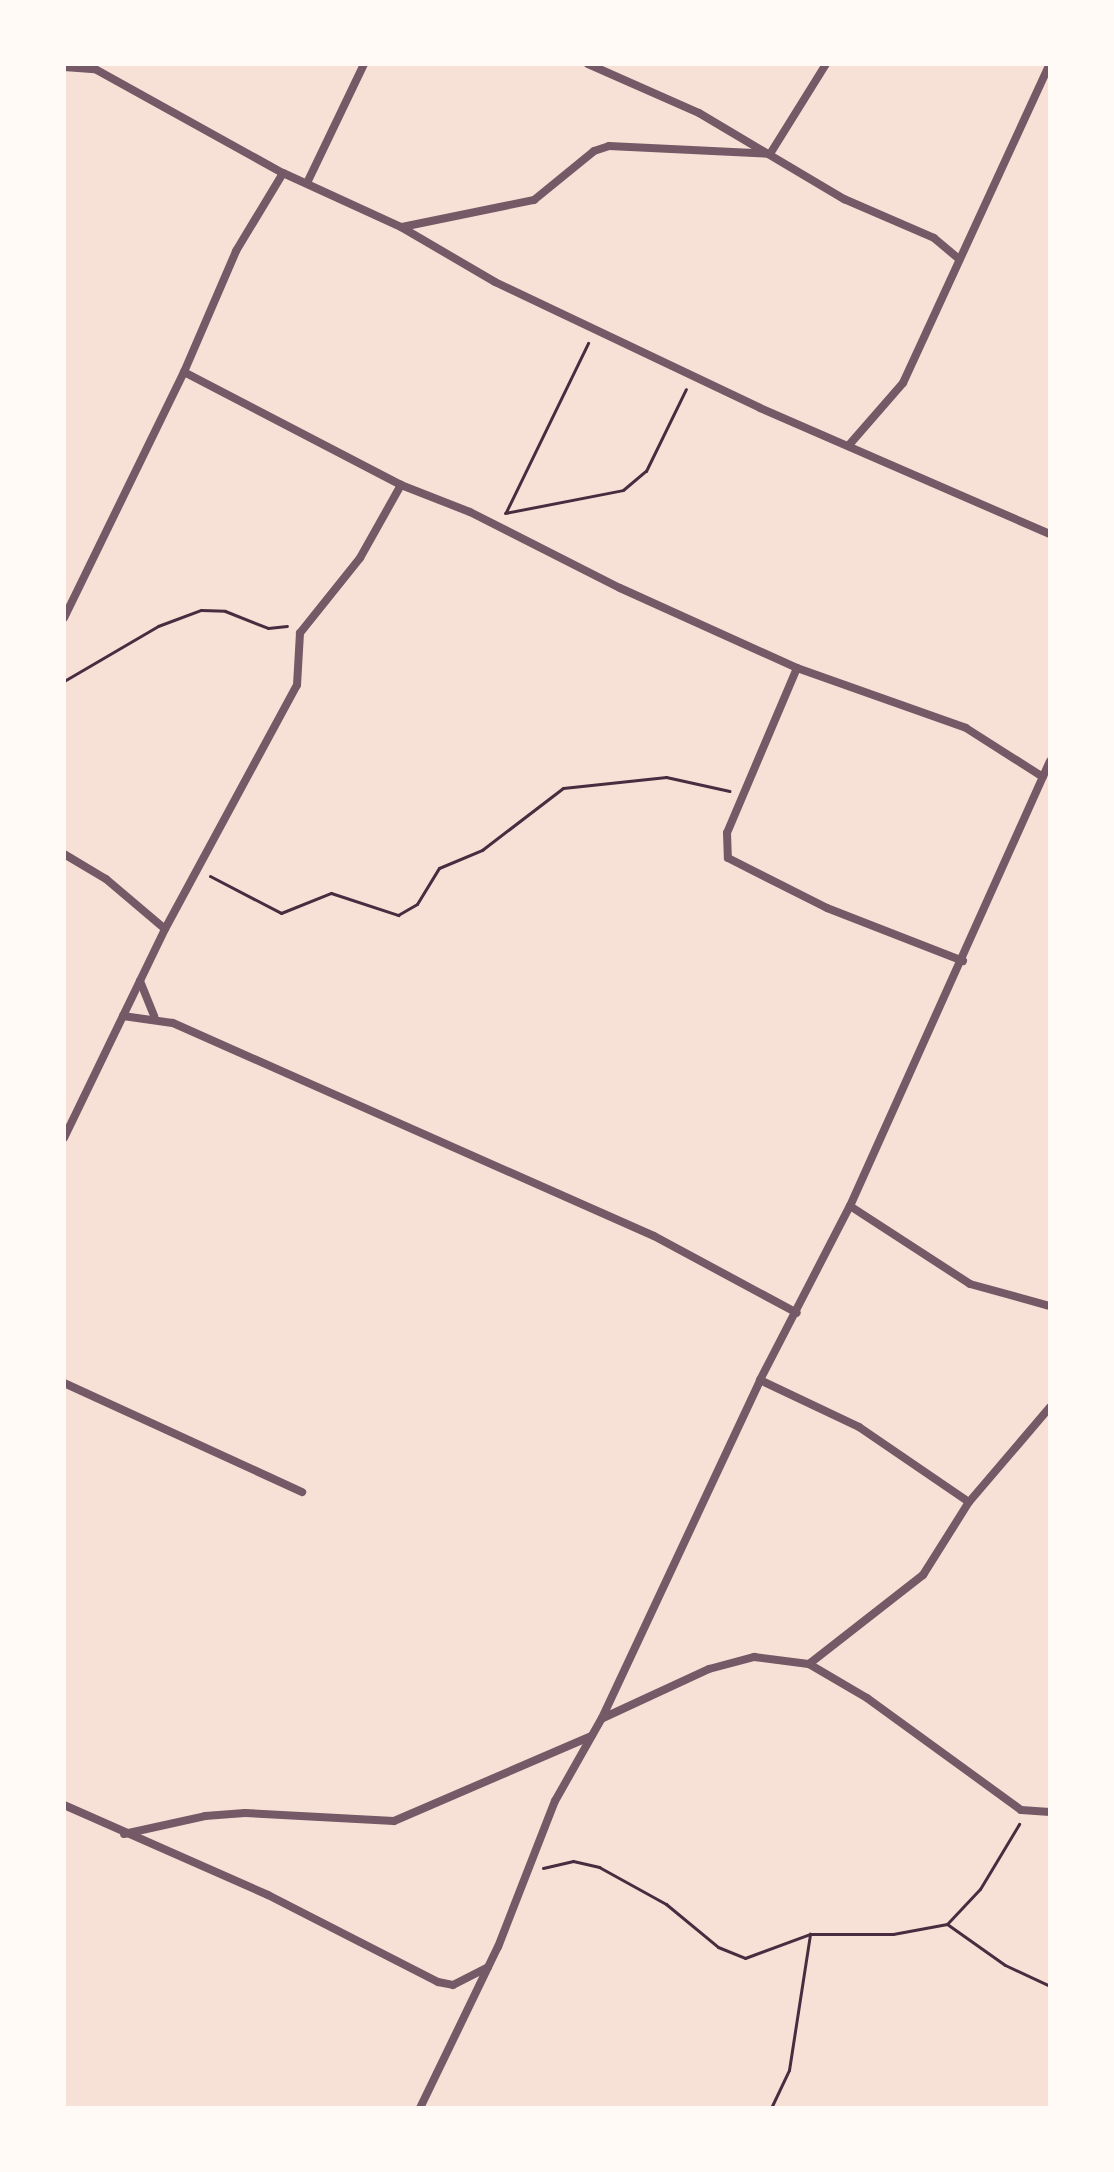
<!DOCTYPE html>
<html>
<head>
<meta charset="utf-8">
<style>
	body { margin:0 }
	#map { position:relative; width:1114px; height:2172px; overflow:hidden; background:#f7e1d7; font-family:"Open Sans",sans-serif }
	div>[style] { position:absolute }
	[style*='--x'] { left:calc(var(--x)*1px); top:calc(var(--y)*1px); width:calc(var(--w)*1px); rotate:calc(var(--a)*1deg) }
	.path>* { height:3px; margin:-1.5px; padding:0 1.5px; transform-origin:1.5px; border-radius:1.5px; background:#4a2c40 }
	.minor>* { height:8px; margin:-4px; padding:0 4px; transform-origin:4px; border-radius:4px; background:#755966 }
	span { translate:-50% -50%; white-space:nowrap; text-align:center; line-height:1.15; -webkit-text-stroke:6px #fffaf5; paint-order:stroke }
	.frame { position:absolute; inset:0; border:66px solid #fffaf5; pointer-events:none }
</style>
</head>
<body>
<div id="map">
	<div class="path">
		<i style="--x:506;--y:512;--w:188;--a:-64.1"></i>
		<i style="--x:505;--y:513;--w:120;--a:-11"></i>
		<i style="--x:623;--y:490;--w:30;--a:-40"></i>
		<i style="--x:646;--y:471;--w:91;--a:-64"></i>
		<i style="--x:64;--y:681;--w:109;--a:-30.3"></i>
		<i style="--x:158;--y:626;--w:46;--a:-20.4"></i>
		<i style="--x:201;--y:610;--w:24;--a:2"></i>
		<i style="--x:225;--y:611;--w:46;--a:21.6"></i>
		<i style="--x:268;--y:628;--w:19;--a:-6"></i>
		<i style="--x:210;--y:876;--w:80;--a:27.5"></i>
		<i style="--x:281;--y:913;--w:54;--a:-21.8"></i>
		<i style="--x:331;--y:893;--w:71;--a:18.2"></i>
		<i style="--x:398;--y:915;--w:22;--a:-30"></i>
		<i style="--x:417;--y:904;--w:42;--a:-58.6"></i>
		<i style="--x:439;--y:868;--w:47;--a:-22.7"></i>
		<i style="--x:482;--y:850;--w:102;--a:-37.4"></i>
		<i style="--x:563;--y:788;--w:104;--a:-6.1"></i>
		<i style="--x:666;--y:777;--w:65;--a:12.5"></i>
		<i style="--x:543;--y:1868;--w:31;--a:-13"></i>
		<i style="--x:573;--y:1861;--w:27;--a:13"></i>
		<i style="--x:599;--y:1867;--w:77;--a:28.9"></i>
		<i style="--x:666;--y:1904;--w:67;--a:39.6"></i>
		<i style="--x:718;--y:1947;--w:29;--a:22"></i>
		<i style="--x:745;--y:1958;--w:69;--a:-20.3"></i>
		<i style="--x:810;--y:1934;--w:83;--a:0"></i>
		<i style="--x:893;--y:1934;--w:55;--a:-10.5"></i>
		<i style="--x:947;--y:1924;--w:48;--a:-46.7"></i>
		<i style="--x:980;--y:1889;--w:76;--a:-59"></i>
		<i style="--x:947;--y:1924;--w:71;--a:35.3"></i>
		<i style="--x:1005;--y:1965;--w:50;--a:25"></i>
		<i style="--x:771;--y:2108;--w:42;--a:-64.7"></i>
		<i style="--x:789;--y:2070;--w:138;--a:-81.2"></i>
	</div>
	<div class="minor">
		<i style="--x:588;--y:64;--w:121;--a:23.8"></i>
		<i style="--x:699;--y:113;--w:169;--a:30.7"></i>
		<i style="--x:844;--y:199;--w:98;--a:23.4"></i>
		<i style="--x:934;--y:238;--w:33;--a:40"></i>
		<i style="--x:64;--y:67;--w:31;--a:4"></i>
		<i style="--x:95;--y:69;--w:215;--a:29"></i>
		<i style="--x:283;--y:173;--w:130;--a:24.6"></i>
		<i style="--x:401;--y:227;--w:109;--a:30.3"></i>
		<i style="--x:495;--y:282;--w:293;--a:25.4"></i>
		<i style="--x:760;--y:408;--w:316;--a:23.5"></i>
		<i style="--x:307;--y:183;--w:132;--a:-64.4"></i>
		<i style="--x:402;--y:227;--w:135;--a:-11.6"></i>
		<i style="--x:534;--y:200;--w:77;--a:-39.2"></i>
		<i style="--x:594;--y:151;--w:16;--a:-18"></i>
		<i style="--x:609;--y:146;--w:161;--a:2.8"></i>
		<i style="--x:770;--y:154;--w:106;--a:-58.1"></i>
		<i style="--x:184;--y:372;--w:245;--a:27.5"></i>
		<i style="--x:401;--y:485;--w:74;--a:21.4"></i>
		<i style="--x:470;--y:512;--w:168;--a:26.9"></i>
		<i style="--x:620;--y:588;--w:194;--a:24.3"></i>
		<i style="--x:797;--y:668;--w:179;--a:19.5"></i>
		<i style="--x:966;--y:728;--w:91;--a:32.5"></i>
		<i style="--x:849;--y:445;--w:82;--a:-48.9"></i>
		<i style="--x:903;--y:383;--w:351;--a:-65.3"></i>
		<i style="--x:64;--y:618;--w:274;--a:-64"></i>
		<i style="--x:184;--y:372;--w:132;--a:-66.7"></i>
		<i style="--x:236;--y:251;--w:91;--a:-58.9"></i>
		<i style="--x:797;--y:668;--w:179;--a:113"></i>
		<i style="--x:727;--y:833;--w:25;--a:88"></i>
		<i style="--x:728;--y:858;--w:111;--a:26.8"></i>
		<i style="--x:827;--y:908;--w:146;--a:21.3"></i>
		<i style="--x:64;--y:854;--w:49;--a:30.8"></i>
		<i style="--x:106;--y:879;--w:77;--a:40.3"></i>
		<i style="--x:140;--y:981;--w:38;--a:68"></i>
		<i style="--x:123;--y:1016;--w:50;--a:8"></i>
		<i style="--x:173;--y:1023;--w:526;--a:23.89"></i>
		<i style="--x:654;--y:1236;--w:162;--a:28.3"></i>
		<i style="--x:64;--y:1138;--w:232;--a:-64.2"></i>
		<i style="--x:165;--y:929;--w:277;--a:-61.6"></i>
		<i style="--x:297;--y:685;--w:52;--a:-86.7"></i>
		<i style="--x:300;--y:633;--w:96;--a:-51.3"></i>
		<i style="--x:360;--y:558;--w:84;--a:-60.7"></i>
		<i style="--x:850;--y:1206;--w:143;--a:33"></i>
		<i style="--x:970;--y:1284;--w:83;--a:15.4"></i>
		<i style="--x:760;--y:1380;--w:110;--a:25.4"></i>
		<i style="--x:859;--y:1427;--w:133;--a:34.3"></i>
		<i style="--x:64;--y:1383;--w:262;--a:24.6"></i>
		<i style="--x:809;--y:1664;--w:145;--a:-38"></i>
		<i style="--x:923;--y:1575;--w:86;--a:-57.8"></i>
		<i style="--x:969;--y:1502;--w:125;--a:-49.5"></i>
		<i style="--x:603;--y:1718;--w:117;--a:-24.8"></i>
		<i style="--x:709;--y:1669;--w:47;--a:-14.9"></i>
		<i style="--x:754;--y:1657;--w:55;--a:7.3"></i>
		<i style="--x:809;--y:1664;--w:67;--a:30.4"></i>
		<i style="--x:867;--y:1698;--w:190;--a:36"></i>
		<i style="--x:1021;--y:1810;--w:29;--a:4"></i>
		<i style="--x:64;--y:1805;--w:223;--a:23.8"></i>
		<i style="--x:268;--y:1895;--w:191;--a:27.1"></i>
		<i style="--x:438;--y:1982;--w:15;--a:11"></i>
		<i style="--x:453;--y:1985;--w:39;--a:-27"></i>
		<i style="--x:124;--y:1834;--w:83;--a:-12.5"></i>
		<i style="--x:205;--y:1816;--w:40;--a:-4.3"></i>
		<i style="--x:245;--y:1813;--w:149;--a:3.1"></i>
		<i style="--x:394;--y:1821;--w:215;--a:-23.3"></i>
		<i style="--x:420;--y:2108;--w:179;--a:-64.2"></i>
		<i style="--x:498;--y:1947;--w:157;--a:-68.7"></i>
		<i style="--x:555;--y:1801;--w:95;--a:-60.5"></i>
		<i style="--x:602;--y:1718;--w:373;--a:-64.9"></i>
		<i style="--x:760;--y:1380;--w:196;--a:-62.7"></i>
		<i style="--x:850;--y:1206;--w:488;--a:-65.8"></i>
	</div>
	<div class="frame"></div>
</div>
</body>
</html>
